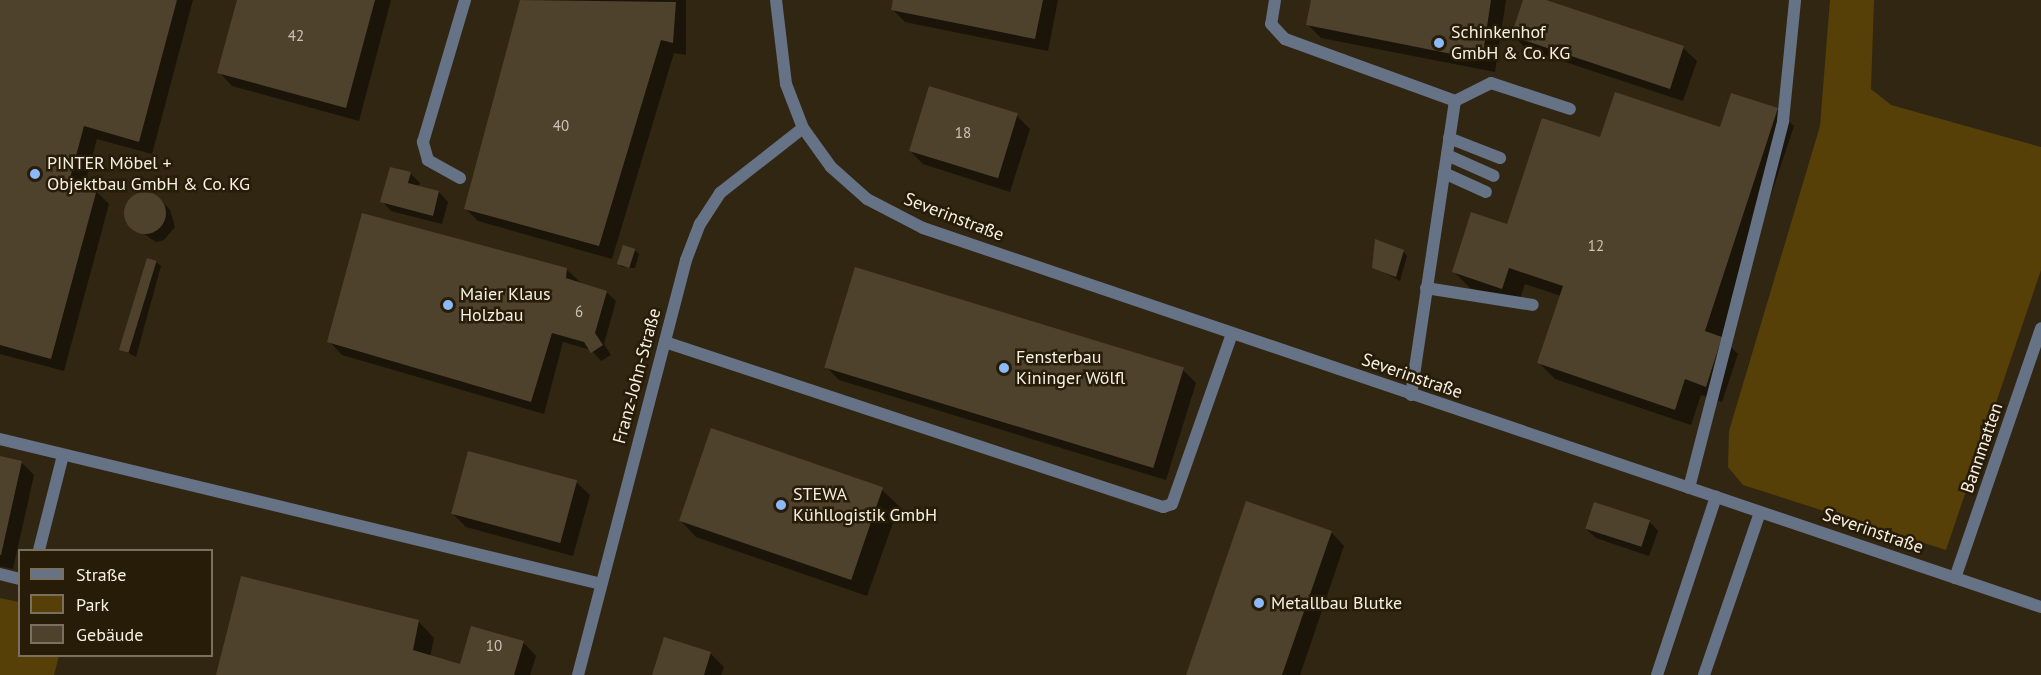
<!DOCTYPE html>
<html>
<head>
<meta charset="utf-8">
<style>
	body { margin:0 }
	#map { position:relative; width:2041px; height:675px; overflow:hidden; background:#312612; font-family:"PT Sans",sans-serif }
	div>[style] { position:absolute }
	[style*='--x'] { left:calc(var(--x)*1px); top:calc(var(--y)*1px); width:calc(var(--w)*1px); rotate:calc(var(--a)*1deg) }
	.green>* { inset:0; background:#573f08 }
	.shadow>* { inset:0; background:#0007 }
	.building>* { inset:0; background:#4e422d; transform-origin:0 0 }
	.round { border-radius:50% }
	.lane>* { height:12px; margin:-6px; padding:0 6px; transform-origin:6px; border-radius:6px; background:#667286 }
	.street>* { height:12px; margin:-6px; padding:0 6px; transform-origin:6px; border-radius:6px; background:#667286 }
	.dots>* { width:16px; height:16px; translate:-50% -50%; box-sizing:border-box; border:3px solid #271c08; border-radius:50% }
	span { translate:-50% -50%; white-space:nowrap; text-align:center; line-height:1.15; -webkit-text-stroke:5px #271c08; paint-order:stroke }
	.number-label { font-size:15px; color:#ccc4b6 }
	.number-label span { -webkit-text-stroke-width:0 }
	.poi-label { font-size:18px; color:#f6efe3 }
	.left { translate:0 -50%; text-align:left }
	.street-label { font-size:18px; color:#f6efe3 }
	.legend { position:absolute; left:18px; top:549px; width:195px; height:108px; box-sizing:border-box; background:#271c08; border:2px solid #7a7060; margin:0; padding:8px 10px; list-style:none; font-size:18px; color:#f6efe3 }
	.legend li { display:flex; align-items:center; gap:12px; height:30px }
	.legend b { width:30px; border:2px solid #7a7060 }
</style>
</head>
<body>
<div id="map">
	<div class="green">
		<i style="clip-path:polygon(1830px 0,1874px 0,1871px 89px,1891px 105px,2041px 147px,2041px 270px,1946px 550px,1743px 485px,1728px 467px,1729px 431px,1820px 126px)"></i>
		<i style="clip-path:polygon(0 598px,19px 602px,20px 656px,59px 656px,54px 675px,0 675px)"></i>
	</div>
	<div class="shadow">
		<i style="clip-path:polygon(0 0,193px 0,152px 154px,97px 139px,84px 187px,96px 191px,109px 204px,64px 371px,0 354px)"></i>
		<i style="clip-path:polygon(239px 0,391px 0,359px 121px,232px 86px,219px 72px)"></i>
		<i style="clip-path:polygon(522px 0,686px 0,686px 55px,674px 53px,612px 259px,478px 221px,465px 208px)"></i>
		<i style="clip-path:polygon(894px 0,1058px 0,1048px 51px,905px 22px,892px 9px)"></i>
		<i style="clip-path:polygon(1313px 0,1506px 0,1495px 72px,1321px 38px,1308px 25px)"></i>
		<i style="clip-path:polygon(1525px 0,1541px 0,1683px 48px,1697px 61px,1683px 101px,1526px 49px,1513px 35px)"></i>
		<i style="clip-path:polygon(1732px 95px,1778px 110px,1794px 126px,1723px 339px,1738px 354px,1722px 402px,1701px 395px,1691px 425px,1555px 379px,1539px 363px,1561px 296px,1525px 284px,1518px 304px,1470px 288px,1454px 272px,1601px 139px,1721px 129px)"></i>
		<i style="clip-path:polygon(1017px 116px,1030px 129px,1010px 192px,923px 164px,910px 151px)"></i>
		<i style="clip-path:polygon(391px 168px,411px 174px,420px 183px,418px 187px,439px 192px,448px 202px,442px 224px,391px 211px,382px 201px)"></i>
		<i style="clip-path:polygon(144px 193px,161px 200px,170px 210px,175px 227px,164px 240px,156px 242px,131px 225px,126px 209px,129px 201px)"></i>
		<i style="clip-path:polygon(635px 250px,639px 254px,635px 268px,622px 267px,619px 264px)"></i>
		<i style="clip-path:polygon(1403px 251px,1407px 256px,1400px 281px,1374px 267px)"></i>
		<i style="clip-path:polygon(156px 262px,161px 266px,136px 357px,123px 350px)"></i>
		<i style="clip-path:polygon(566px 269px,580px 282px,606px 292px,616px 301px,604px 344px,611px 355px,601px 361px,591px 350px,563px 342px,544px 414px,342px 355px,329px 341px)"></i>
		<i style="clip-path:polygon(826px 367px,1183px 370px,1196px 383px,1166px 480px,839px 380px)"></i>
		<i style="clip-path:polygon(0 457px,21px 462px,34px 475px,13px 569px,0 566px)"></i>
		<i style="clip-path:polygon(576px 482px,590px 495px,573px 556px,466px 527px,453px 514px)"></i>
		<i style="clip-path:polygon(882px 490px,899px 506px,867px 596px,696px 537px,680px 520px)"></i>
		<i style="clip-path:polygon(1649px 521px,1658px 531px,1649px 556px,1596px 538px,1586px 529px)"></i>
		<i style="clip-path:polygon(1331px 532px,1344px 546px,1300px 675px,1188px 675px)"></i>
		<i style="clip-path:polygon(418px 621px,434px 638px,430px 657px,461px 666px,523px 642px,536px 656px,530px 675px,218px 675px)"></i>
		<i style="clip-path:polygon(665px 639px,711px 654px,724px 667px,721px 675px,654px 675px)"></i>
	</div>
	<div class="building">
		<i style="clip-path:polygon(0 0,177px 0,139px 142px,84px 126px,69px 182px,97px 189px,51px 359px,0 345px)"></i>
		<i style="clip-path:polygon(237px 0,375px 0,346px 108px,217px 73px)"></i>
		<i style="clip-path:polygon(520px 0,676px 2px,673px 43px,661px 40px,599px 246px,464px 209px)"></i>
		<i style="clip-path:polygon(893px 0,1043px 0,1035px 39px,891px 10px)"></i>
		<i style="clip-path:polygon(1311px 0,1491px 0,1482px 60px,1306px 25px)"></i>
		<i style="clip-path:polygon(1523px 0,1546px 0,1684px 46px,1670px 89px,1511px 36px)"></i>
		<i style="left:929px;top:86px;width:93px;height:68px;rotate:17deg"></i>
		<i style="clip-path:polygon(1615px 92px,1720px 127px,1731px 93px,1778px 108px,1705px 331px,1722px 337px,1706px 387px,1685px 379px,1675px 410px,1537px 363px,1563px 286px,1509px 268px,1502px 289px,1452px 272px,1471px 212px,1507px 224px,1542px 118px,1600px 137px)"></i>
		<i style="clip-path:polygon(390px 167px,411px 172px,408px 183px,439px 191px,433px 216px,380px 202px)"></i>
		<i class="round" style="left:124px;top:192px;width:42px;height:42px"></i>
		<i style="clip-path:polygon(362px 213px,567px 268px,566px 278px,607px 291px,595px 333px,603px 345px,591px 353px,584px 342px,552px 333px,531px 402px,327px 342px)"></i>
		<i style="clip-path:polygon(1375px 239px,1404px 250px,1396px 277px,1372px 268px)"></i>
		<i style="left:623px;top:245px;width:13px;height:20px;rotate:18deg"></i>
		<i style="left:147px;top:258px;width:10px;height:96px;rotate:17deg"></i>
		<i style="left:855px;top:267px;width:344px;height:105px;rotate:17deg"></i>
		<i style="left:711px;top:428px;width:182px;height:98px;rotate:19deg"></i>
		<i style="left:468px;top:451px;width:113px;height:65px;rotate:15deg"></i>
		<i style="clip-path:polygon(0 456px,22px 461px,1px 555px,0 555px)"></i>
		<i style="clip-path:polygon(1246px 501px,1332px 531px,1282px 675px,1186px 675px)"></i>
		<i style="left:1594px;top:502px;width:59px;height:28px;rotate:18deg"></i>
		<i style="clip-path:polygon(241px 576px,419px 620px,413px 650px,460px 664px,471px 626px,524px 641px,514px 675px,216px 675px)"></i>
		<i style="clip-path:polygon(664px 637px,711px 652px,704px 675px,652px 675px)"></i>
	</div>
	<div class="lane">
		<i style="--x:1275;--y:0;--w:24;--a:99"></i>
		<i style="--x:1271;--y:24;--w:21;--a:47"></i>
		<i style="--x:1285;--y:39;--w:181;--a:20"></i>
		<i style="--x:1455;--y:101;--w:40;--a:-26.6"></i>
		<i style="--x:1491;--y:83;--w:83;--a:18.2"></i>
		<i style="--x:1449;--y:138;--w:55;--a:21.4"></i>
		<i style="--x:1447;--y:155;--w:51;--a:24.1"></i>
		<i style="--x:1444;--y:173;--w:46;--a:24.3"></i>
		<i style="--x:460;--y:178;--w:37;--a:-151"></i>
		<i style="--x:428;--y:160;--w:19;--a:-106"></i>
		<i style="--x:423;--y:142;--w:148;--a:-73.5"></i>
		<i style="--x:1426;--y:288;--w:108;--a:9"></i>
		<i style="--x:665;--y:342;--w:525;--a:18.33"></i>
		<i style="--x:1163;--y:507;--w:9;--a:-18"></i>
		<i style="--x:1172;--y:504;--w:180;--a:-70.6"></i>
		<i style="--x:1411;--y:395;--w:297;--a:-81.5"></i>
		<i style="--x:0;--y:439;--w:618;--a:13.56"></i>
		<i style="--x:1689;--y:488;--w:379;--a:-75.6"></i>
		<i style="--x:1783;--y:121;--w:122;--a:-84.3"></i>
		<i style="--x:39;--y:550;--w:98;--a:-75.8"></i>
		<i style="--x:0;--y:574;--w:21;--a:14"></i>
		<i style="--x:1657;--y:675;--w:188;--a:-71.7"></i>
		<i style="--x:1704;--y:675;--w:172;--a:-71"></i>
	</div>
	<div class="street">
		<i style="--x:776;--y:0;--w:85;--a:83.2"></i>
		<i style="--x:786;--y:84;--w:47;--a:68.9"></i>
		<i style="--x:803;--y:128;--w:48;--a:54.3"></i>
		<i style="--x:831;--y:167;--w:48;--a:41.6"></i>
		<i style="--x:867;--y:199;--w:63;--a:27.4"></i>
		<i style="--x:923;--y:228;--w:1180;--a:18.73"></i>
		<i style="--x:1955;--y:578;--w:264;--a:-71"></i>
		<i style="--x:578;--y:675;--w:429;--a:-75.4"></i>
		<i style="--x:686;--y:260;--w:39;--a:-69"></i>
		<i style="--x:700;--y:224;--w:37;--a:-57"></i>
		<i style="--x:720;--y:193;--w:105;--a:-38.1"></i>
	</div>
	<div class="dots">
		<i style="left:1439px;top:43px;background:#8cb9fc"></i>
		<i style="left:35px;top:174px;background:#8cb9fc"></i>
		<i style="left:448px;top:305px;background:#8cb9fc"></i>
		<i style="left:1004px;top:368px;background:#8cb9fc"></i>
		<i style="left:781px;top:505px;background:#8cb9fc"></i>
		<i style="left:1259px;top:603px;background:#8cb9fc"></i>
	</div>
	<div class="number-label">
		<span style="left:296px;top:36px">42</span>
		<span style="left:561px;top:126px">40</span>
		<span style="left:963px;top:133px">18</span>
		<span style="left:1596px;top:246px">12</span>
		<span style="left:579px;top:312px">6</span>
		<span style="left:494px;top:646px">10</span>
	</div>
	<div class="poi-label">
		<span class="left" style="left:1451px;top:43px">Schinkenhof<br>GmbH &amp; Co. KG</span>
		<span class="left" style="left:47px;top:174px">PINTER Möbel +<br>Objektbau GmbH &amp; Co. KG</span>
		<span class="left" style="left:460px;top:305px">Maier Klaus<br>Holzbau</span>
		<span class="left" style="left:1016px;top:368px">Fensterbau<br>Kininger Wölfl</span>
		<span class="left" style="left:793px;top:505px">STEWA<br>Kühllogistik GmbH</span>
		<span class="left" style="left:1271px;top:603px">Metallbau Blutke</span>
	</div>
	<div class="street-label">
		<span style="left:954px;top:217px;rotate:21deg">Severinstraße</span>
		<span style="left:637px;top:376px;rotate:-75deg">Franz-John-Straße</span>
		<span style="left:1412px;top:376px;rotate:19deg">Severinstraße</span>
		<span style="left:1982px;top:448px;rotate:-71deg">Bannmatten</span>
		<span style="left:1873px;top:531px;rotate:19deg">Severinstraße</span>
	</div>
	<ul class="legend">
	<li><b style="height:8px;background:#667286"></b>Straße</li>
	<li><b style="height:16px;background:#573f08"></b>Park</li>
	<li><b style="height:16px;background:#4e422d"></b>Gebäude</li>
	</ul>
</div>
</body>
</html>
